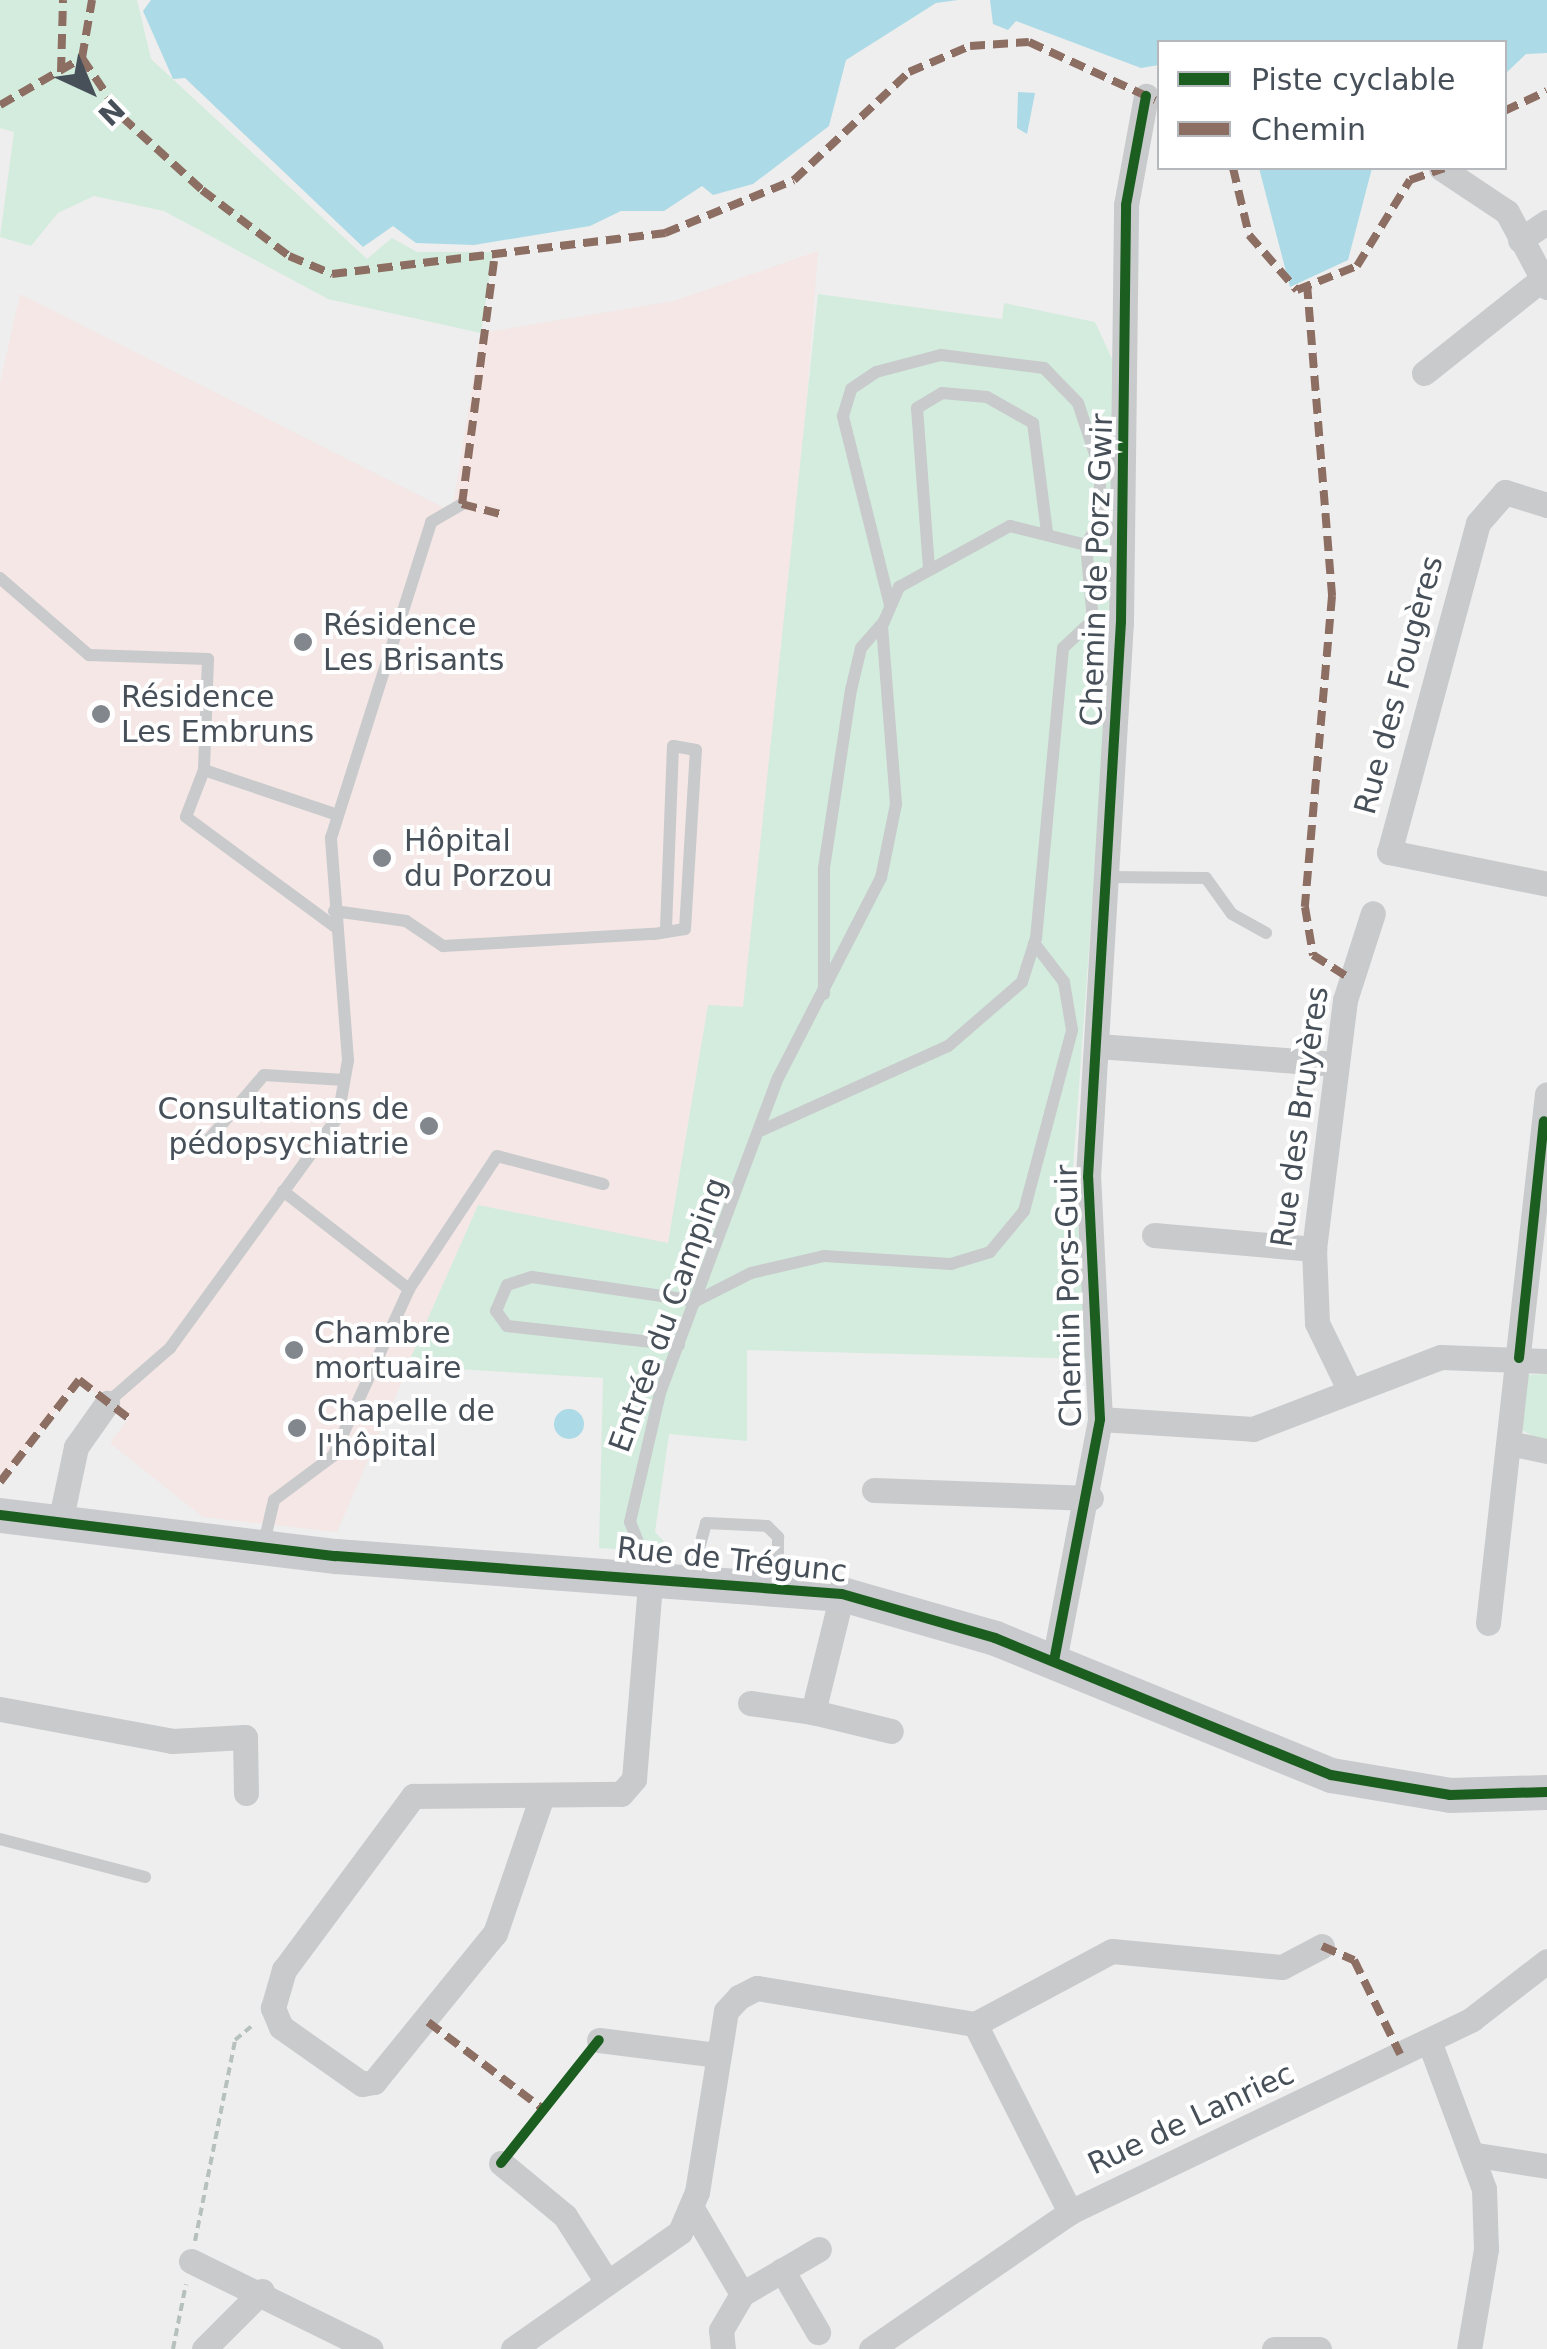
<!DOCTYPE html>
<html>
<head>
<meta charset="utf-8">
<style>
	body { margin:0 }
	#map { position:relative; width:1547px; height:2349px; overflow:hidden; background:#eee; font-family:"DejaVu Sans",sans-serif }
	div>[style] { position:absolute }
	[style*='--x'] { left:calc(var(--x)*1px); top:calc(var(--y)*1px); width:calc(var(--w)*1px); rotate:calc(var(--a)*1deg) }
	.medical>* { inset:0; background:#f4e7e5 }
	.green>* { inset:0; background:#d4ecdd }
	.water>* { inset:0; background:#acdae6 }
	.round { border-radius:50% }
	.path>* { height:4px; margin-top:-2px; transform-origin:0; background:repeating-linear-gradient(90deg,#b6c1be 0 8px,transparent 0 13px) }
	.lane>* { height:12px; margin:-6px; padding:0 6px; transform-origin:6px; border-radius:6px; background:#c8cacc }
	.street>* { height:25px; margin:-12.5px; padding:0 12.5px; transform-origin:12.5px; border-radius:12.5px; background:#c8cacc }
	.secondary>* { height:35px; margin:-17.5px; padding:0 17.5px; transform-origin:17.5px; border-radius:17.5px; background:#c9cacd }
	.quiet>* { height:8px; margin-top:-4px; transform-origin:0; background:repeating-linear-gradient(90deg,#8d6e63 0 15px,transparent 0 23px) }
	.cycleway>* { height:10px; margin:-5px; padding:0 5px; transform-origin:5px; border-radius:5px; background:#1b5e20 }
	.dots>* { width:28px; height:28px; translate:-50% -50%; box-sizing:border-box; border:5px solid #fff; border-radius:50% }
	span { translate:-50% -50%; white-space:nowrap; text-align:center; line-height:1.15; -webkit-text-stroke:8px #fff; paint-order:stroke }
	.street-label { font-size:30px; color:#475059 }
	.poi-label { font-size:30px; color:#475059 }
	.left { translate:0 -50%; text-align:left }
	.right { translate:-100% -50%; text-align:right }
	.legend { position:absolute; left:1157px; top:40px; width:350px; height:130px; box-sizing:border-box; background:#fff; border:2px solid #b5b9bd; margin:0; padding:12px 18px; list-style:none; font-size:30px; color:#475059 }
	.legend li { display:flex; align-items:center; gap:20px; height:50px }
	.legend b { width:50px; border:2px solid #b5b9bd }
	.north { position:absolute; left:40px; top:40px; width:100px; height:100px; -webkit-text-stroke:8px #fff; paint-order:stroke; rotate:136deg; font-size:28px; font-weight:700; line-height:40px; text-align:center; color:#475059 }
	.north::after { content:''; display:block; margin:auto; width:35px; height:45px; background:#475059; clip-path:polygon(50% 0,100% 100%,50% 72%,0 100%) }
</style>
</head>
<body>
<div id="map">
	<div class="medical">
		<i style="clip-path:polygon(818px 251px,783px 711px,743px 1008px,708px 1006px,668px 1244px,478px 1205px,337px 1532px,203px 1517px,110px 1443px,128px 1419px,80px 1381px,0 1482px,0 383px,20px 294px,452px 512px,481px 333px,674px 301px)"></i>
	</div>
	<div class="green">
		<i style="clip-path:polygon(0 0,137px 0,151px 59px,367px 259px,392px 238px,417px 252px,493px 252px,481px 333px,328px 299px,164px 211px,94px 196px,58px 213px,31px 246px,0 237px,14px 132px,0 128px)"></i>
		<i style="clip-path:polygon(818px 294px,1002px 319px,1004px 303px,1095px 322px,1113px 361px,1107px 702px,1073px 1169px,1090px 1359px,747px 1350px,747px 1441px,669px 1434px,655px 1532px,675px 1553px,599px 1548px,603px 1378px,407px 1366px,478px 1205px,668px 1243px,708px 1005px,743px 1007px)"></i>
		<i style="clip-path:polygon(1547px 1374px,1547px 1444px,1518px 1428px,1526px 1375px)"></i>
	</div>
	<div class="water">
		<i style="clip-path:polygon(151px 0,958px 0,936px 3px,846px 60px,829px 126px,753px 184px,713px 195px,702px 186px,664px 211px,621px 211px,590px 226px,474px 245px,416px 243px,393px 226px,363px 247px,185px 78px,173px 79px,143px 11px)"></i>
		<i style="clip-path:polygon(990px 0,1547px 0,1547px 53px,1526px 54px,1505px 74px,1504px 42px,1160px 42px,1159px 65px,1141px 68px,1016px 21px,1008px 30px,993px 24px)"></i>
		<i style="clip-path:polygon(1018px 92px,1035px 93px,1027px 134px,1017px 128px)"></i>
		<i style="clip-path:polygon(1259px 168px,1372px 168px,1348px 260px,1290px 287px)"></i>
		<i class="round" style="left:554px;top:1409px;width:30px;height:30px"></i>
	</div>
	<div class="path">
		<i style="--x:195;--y:2241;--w:205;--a:-78.7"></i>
		<i style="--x:235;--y:2040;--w:25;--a:-40"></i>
		<i style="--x:173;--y:2349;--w:66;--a:-78.7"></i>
	</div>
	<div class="lane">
		<i style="--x:929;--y:568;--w:160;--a:-94.3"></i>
		<i style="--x:917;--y:408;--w:29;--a:-31"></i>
		<i style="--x:942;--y:393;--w:45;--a:5.1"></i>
		<i style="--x:987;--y:397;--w:53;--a:29.5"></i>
		<i style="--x:1033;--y:423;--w:110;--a:82.7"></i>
		<i style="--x:0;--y:578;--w:118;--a:40.9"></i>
		<i style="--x:89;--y:655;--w:119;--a:1.9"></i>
		<i style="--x:208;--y:659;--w:111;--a:92.1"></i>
		<i style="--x:204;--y:770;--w:50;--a:111"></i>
		<i style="--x:186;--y:817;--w:185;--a:36.4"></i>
		<i style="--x:890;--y:605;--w:195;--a:-104"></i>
		<i style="--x:843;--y:416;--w:28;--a:-73"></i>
		<i style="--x:851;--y:389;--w:30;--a:-34"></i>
		<i style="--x:876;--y:372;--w:67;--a:-14.7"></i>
		<i style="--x:941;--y:355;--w:104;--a:7.2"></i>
		<i style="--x:1044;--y:368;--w:49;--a:45.8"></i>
		<i style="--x:1078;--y:403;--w:70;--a:71.6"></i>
		<i style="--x:1100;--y:469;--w:50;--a:90"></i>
		<i style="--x:1100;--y:519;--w:30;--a:118"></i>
		<i style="--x:204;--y:770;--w:141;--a:18.6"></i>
		<i style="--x:1108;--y:877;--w:98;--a:0.6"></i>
		<i style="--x:1206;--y:878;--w:44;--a:54.2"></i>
		<i style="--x:1232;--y:914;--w:39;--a:29"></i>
		<i style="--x:334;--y:911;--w:73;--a:7.9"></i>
		<i style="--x:406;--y:921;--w:45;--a:34"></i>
		<i style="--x:443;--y:946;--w:211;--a:-3.3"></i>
		<i style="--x:654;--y:934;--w:12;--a:-9"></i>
		<i style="--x:666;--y:932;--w:19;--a:-9"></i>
		<i style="--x:685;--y:929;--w:179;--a:-86.5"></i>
		<i style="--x:696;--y:750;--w:23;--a:-170"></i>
		<i style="--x:673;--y:746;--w:186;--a:92.2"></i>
		<i style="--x:824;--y:994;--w:126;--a:-90"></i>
		<i style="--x:824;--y:868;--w:180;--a:-81.4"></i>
		<i style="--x:851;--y:690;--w:43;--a:-76.6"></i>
		<i style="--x:861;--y:648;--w:35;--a:-49"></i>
		<i style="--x:204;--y:1145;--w:92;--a:-49.4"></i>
		<i style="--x:264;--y:1075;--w:80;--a:3.6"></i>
		<i style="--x:283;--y:1191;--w:160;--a:37.9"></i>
		<i style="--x:679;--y:1345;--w:173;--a:-173.7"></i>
		<i style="--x:507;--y:1326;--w:19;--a:-126"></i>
		<i style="--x:496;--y:1311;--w:28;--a:-67"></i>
		<i style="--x:507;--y:1285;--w:26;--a:-18"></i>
		<i style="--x:532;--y:1277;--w:166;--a:8.3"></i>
		<i style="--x:696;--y:1301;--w:62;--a:-27"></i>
		<i style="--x:751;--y:1273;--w:75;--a:-13.1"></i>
		<i style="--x:824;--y:1256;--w:127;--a:3.6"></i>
		<i style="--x:951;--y:1264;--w:41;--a:-17.1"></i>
		<i style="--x:990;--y:1252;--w:53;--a:-50.3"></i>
		<i style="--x:1024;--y:1211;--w:187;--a:-75.1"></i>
		<i style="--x:1072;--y:1030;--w:49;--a:-99.5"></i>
		<i style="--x:1064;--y:982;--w:49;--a:-127.6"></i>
		<i style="--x:107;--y:1403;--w:84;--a:-41.1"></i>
		<i style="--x:170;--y:1348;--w:286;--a:-54"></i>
		<i style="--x:338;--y:1117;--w:58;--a:-80"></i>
		<i style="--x:348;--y:1060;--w:223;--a:-94.4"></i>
		<i style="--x:331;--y:838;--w:331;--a:-72.4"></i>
		<i style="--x:431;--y:522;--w:36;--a:-30"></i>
		<i style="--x:264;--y:1543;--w:44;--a:-76.9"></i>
		<i style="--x:274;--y:1500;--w:74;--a:-36.7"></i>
		<i style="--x:333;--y:1456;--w:183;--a:-65.5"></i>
		<i style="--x:409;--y:1289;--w:159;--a:-56.5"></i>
		<i style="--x:497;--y:1156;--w:110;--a:14.8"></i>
		<i style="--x:651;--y:1574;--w:56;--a:-112"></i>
		<i style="--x:630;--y:1522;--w:132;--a:-76.9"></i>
		<i style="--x:660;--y:1393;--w:336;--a:-69.5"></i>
		<i style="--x:778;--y:1078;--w:225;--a:-62.8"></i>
		<i style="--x:881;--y:878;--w:76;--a:-78.5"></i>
		<i style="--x:896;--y:804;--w:179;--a:-94.5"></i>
		<i style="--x:882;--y:626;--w:43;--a:-66.4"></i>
		<i style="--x:899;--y:587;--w:127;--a:-28.8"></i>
		<i style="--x:1010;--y:526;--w:78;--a:14"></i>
		<i style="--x:1086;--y:545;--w:75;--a:84.7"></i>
		<i style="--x:1093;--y:620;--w:41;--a:137"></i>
		<i style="--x:1063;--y:648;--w:291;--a:95.3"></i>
		<i style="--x:1036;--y:938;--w:46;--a:107.7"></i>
		<i style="--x:1022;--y:982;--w:98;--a:139.1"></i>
		<i style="--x:948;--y:1046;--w:204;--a:155.7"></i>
		<i style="--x:691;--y:1578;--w:57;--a:-74.7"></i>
		<i style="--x:706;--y:1523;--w:61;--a:2.8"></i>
		<i style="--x:767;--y:1526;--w:16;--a:45"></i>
		<i style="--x:778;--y:1537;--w:48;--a:90"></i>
		<i style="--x:0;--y:1839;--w:150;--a:14.7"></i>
	</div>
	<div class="street">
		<i style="--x:1441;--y:168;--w:79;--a:33.7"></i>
		<i style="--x:1507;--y:212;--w:85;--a:61.9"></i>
		<i style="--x:1520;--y:240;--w:32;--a:-34"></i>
		<i style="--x:1424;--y:373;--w:149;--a:-38.5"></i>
		<i style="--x:1547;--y:505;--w:44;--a:-162.8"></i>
		<i style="--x:1505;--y:492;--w:41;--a:131.1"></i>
		<i style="--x:1478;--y:523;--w:341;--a:105.1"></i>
		<i style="--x:1389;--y:852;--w:161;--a:11.4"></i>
		<i style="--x:1098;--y:1046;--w:239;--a:4.3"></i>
		<i style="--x:1154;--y:1235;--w:161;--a:5"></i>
		<i style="--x:1349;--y:1389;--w:73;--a:-115.9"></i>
		<i style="--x:1317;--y:1323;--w:74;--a:-92.3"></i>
		<i style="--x:1314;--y:1249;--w:251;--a:-82.9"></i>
		<i style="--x:1345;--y:1000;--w:91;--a:-72.2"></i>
		<i style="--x:1100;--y:1419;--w:153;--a:3.7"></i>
		<i style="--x:1253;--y:1429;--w:201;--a:-21"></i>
		<i style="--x:1441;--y:1357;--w:106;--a:2.2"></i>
		<i style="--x:1509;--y:1443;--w:39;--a:12"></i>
		<i style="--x:874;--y:1490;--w:217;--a:2.1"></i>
		<i style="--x:59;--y:1527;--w:82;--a:-78"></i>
		<i style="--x:76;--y:1447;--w:54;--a:-54.8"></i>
		<i style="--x:842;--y:1594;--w:122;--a:103.8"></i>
		<i style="--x:813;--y:1712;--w:80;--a:13.7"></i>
		<i style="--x:1488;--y:1623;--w:532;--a:-83.64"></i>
		<i style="--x:1054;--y:1661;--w:246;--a:-79.2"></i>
		<i style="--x:1100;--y:1419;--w:242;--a:-92.8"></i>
		<i style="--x:1088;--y:1177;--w:556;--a:-86.6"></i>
		<i style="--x:1121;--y:622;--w:417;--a:-89.3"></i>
		<i style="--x:1126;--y:205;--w:111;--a:-79.6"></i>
		<i style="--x:750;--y:1703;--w:64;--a:8.1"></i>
		<i style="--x:0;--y:1709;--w:175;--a:10.5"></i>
		<i style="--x:172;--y:1741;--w:73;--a:-3.1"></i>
		<i style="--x:245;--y:1737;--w:56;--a:89"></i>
		<i style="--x:541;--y:1799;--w:142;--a:108.9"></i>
		<i style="--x:495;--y:1933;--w:192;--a:129.1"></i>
		<i style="--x:374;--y:2082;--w:12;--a:171"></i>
		<i style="--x:362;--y:2084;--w:99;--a:-144.9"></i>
		<i style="--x:281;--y:2027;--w:21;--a:-113"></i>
		<i style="--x:273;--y:2008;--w:40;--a:-74"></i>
		<i style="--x:284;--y:1970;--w:217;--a:-53.4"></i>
		<i style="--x:413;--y:1796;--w:208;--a:-0.6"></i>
		<i style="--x:621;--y:1794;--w:20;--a:-49"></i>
		<i style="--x:634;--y:1779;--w:206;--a:-85.3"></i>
		<i style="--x:975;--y:2024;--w:155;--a:-28.1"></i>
		<i style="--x:1112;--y:1951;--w:171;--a:5.4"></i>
		<i style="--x:1282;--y:1967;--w:45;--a:-27.7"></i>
		<i style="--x:975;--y:2024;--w:211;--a:63.2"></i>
		<i style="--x:599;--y:2040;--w:120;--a:7.2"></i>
		<i style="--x:1429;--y:2041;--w:158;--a:69.6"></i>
		<i style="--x:1484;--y:2189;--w:60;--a:88.1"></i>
		<i style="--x:1486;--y:2249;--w:101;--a:99.6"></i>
		<i style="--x:1477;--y:2155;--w:71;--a:8.9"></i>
		<i style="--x:501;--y:2163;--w:83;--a:39.6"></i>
		<i style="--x:565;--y:2216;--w:78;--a:57.5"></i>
		<i style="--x:693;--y:2210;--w:97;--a:59.7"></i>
		<i style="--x:191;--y:2261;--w:200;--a:26.1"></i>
		<i style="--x:782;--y:2270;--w:72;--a:59.9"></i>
		<i style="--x:204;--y:2349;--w:82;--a:-45"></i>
		<i style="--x:513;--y:2349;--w:204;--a:-35"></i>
		<i style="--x:680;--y:2232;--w:43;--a:-67"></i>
		<i style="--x:697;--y:2192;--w:183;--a:-80.9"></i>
		<i style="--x:726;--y:2011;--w:19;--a:-47"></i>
		<i style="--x:739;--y:1997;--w:20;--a:-27"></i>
		<i style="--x:757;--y:1988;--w:221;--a:9.4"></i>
		<i style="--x:723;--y:2349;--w:19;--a:-96"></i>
		<i style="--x:721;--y:2330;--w:42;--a:-59.7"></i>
		<i style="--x:742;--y:2294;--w:89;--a:-30.3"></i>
		<i style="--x:871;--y:2349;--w:242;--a:-34.5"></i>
		<i style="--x:1070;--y:2212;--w:446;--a:-25.6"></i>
		<i style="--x:1472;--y:2019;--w:95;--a:-37.7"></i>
		<i style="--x:1274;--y:2349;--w:45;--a:0"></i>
	</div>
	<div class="secondary">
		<i style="--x:0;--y:1515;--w:338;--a:7"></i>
		<i style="--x:336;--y:1556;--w:507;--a:4.29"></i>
		<i style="--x:842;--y:1594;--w:159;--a:16"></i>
		<i style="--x:995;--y:1638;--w:363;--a:22.2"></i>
		<i style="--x:1331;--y:1775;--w:121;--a:9.5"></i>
		<i style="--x:1450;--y:1795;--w:97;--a:-1.8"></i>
	</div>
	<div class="quiet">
		<i style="--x:82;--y:58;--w:71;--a:55.9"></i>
		<i style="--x:122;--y:117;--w:108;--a:42.4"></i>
		<i style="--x:202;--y:190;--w:109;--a:37.2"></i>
		<i style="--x:289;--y:256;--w:47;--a:22.7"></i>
		<i style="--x:332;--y:274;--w:336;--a:-7"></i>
		<i style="--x:665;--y:233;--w:139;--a:-22.3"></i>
		<i style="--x:794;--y:180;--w:158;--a:-43.2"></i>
		<i style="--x:909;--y:72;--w:66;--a:-23.1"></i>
		<i style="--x:970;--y:46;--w:59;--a:-3.9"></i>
		<i style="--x:1029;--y:42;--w:139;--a:24.7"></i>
		<i style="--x:82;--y:58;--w:59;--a:-80.2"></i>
		<i style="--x:61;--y:72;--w:72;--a:-88.4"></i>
		<i style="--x:0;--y:105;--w:95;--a:-29.8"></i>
		<i style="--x:1504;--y:111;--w:47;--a:-24.9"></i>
		<i style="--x:1233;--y:168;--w:69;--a:76.6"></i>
		<i style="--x:1249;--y:235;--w:73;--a:48.9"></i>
		<i style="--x:1297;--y:290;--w:65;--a:-21.8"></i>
		<i style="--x:1357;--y:266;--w:101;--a:-58.4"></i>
		<i style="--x:1410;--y:180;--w:36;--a:-19"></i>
		<i style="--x:494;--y:261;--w:245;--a:97.5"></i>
		<i style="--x:462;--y:504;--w:43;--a:14.7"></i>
		<i style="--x:1307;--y:284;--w:313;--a:85.4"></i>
		<i style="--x:1332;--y:596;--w:312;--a:95"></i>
		<i style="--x:1305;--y:907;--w:49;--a:80.5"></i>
		<i style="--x:1313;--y:955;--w:45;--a:32.3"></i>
		<i style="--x:0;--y:1482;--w:129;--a:-52.2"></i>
		<i style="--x:79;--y:1380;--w:66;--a:37.6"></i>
		<i style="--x:1322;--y:1946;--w:35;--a:24"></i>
		<i style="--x:1354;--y:1960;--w:105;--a:63.9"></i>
		<i style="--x:428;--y:2022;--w:144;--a:37.1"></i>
	</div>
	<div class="cycleway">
		<i style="--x:1519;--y:1358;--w:238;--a:-84"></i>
		<i style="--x:0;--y:1515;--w:338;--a:7"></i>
		<i style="--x:336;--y:1556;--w:507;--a:4.29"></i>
		<i style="--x:842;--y:1594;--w:159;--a:16"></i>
		<i style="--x:995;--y:1638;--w:363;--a:22.2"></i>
		<i style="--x:1331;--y:1775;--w:121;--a:9.5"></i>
		<i style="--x:1450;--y:1795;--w:97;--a:-1.8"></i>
		<i style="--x:1054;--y:1661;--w:246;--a:-79.2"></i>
		<i style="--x:1100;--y:1419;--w:242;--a:-92.8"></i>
		<i style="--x:1088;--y:1177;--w:556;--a:-86.6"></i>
		<i style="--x:1121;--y:622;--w:417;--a:-89.3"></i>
		<i style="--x:1126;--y:205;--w:111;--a:-79.6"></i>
		<i style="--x:501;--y:2163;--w:157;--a:-51.5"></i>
	</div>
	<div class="dots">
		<i style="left:303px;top:642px;background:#81878d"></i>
		<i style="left:101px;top:714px;background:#81878d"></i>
		<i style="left:382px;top:858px;background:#81878d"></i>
		<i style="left:429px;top:1126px;background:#81878d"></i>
		<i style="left:294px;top:1350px;background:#81878d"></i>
		<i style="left:297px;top:1428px;background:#81878d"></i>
	</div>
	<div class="street-label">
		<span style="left:1097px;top:570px;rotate:-88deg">Chemin de Porz Gwir</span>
		<span style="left:1399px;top:685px;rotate:-75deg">Rue des Fougères</span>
		<span style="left:1300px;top:1117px;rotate:-82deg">Rue des Bruyères</span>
		<span style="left:1069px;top:1296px;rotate:-91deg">Chemin Pors-Guir</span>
		<span style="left:668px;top:1315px;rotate:-70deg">Entrée du Camping</span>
		<span style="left:732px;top:1560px;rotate:6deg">Rue de Trégunc</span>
		<span style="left:1191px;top:2119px;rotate:-25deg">Rue de Lanriec</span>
	</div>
	<div class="poi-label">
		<span class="left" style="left:323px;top:642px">Résidence<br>Les Brisants</span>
		<span class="left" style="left:121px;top:714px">Résidence<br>Les Embruns</span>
		<span class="left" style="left:404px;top:858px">Hôpital<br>du Porzou</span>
		<span class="right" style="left:409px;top:1126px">Consultations de<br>pédopsychiatrie</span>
		<span class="left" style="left:314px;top:1350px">Chambre<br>mortuaire</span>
		<span class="left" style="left:317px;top:1428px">Chapelle de<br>l'hôpital</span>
	</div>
	<ul class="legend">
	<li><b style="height:12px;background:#1b5e20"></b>Piste cyclable</li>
	<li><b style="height:12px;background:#8d6e63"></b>Chemin</li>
	</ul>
	<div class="north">N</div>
</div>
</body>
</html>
